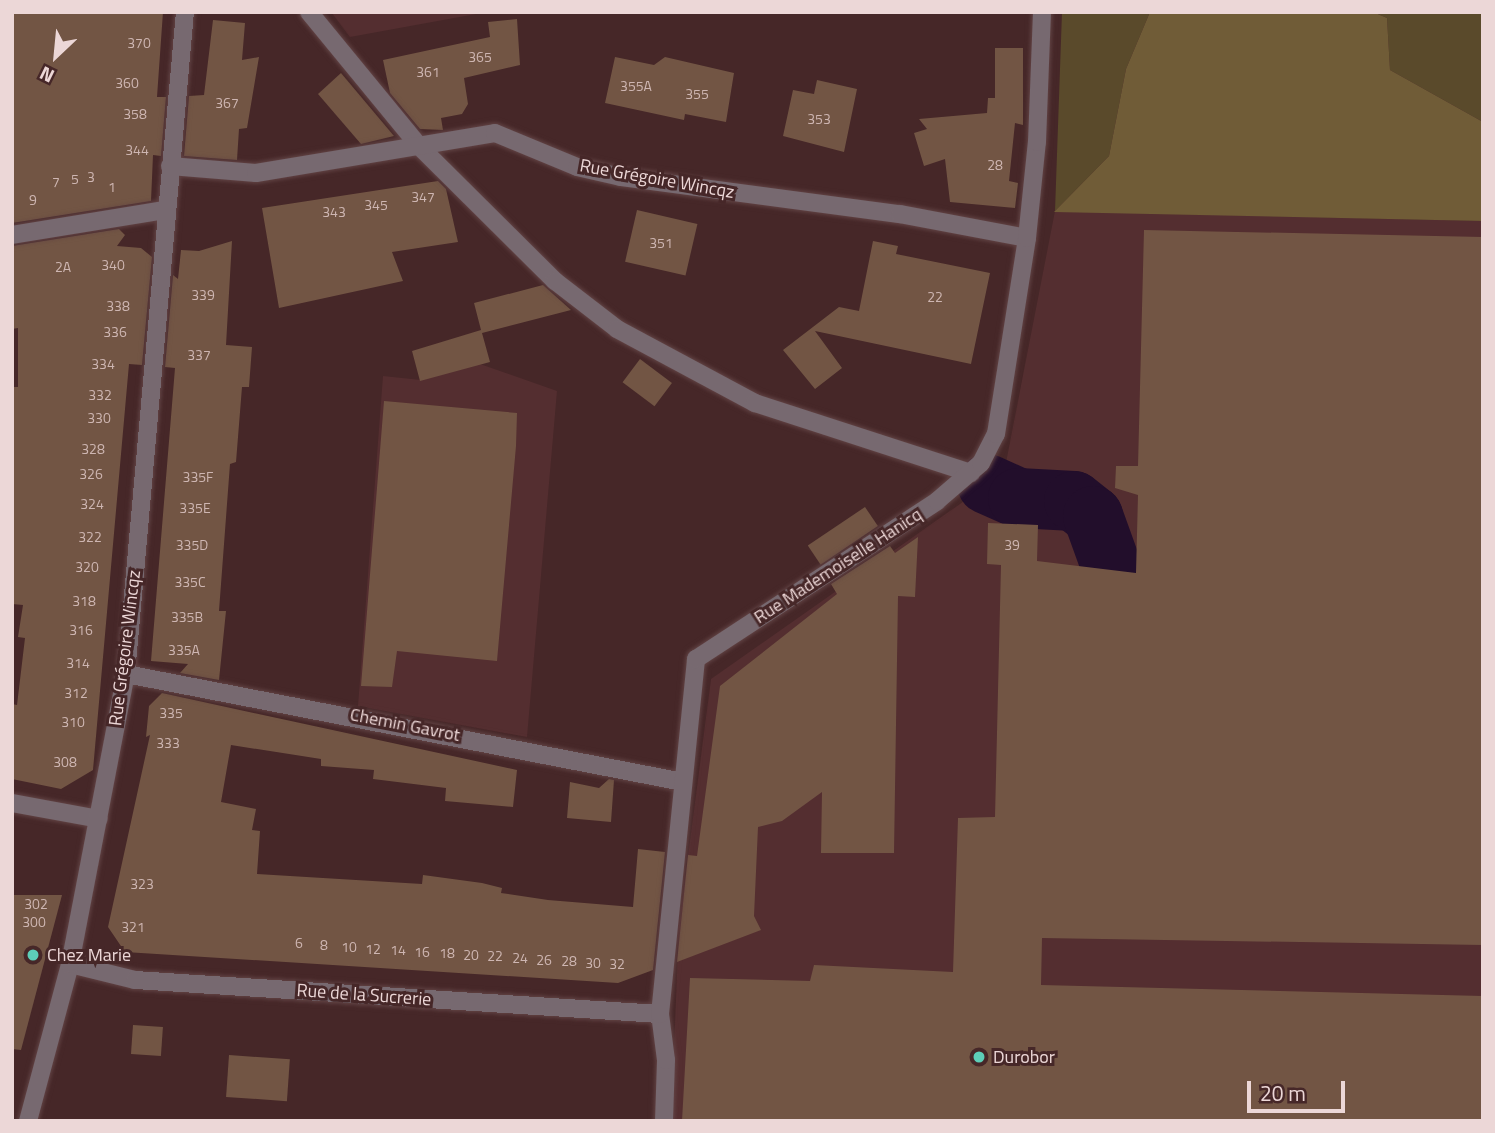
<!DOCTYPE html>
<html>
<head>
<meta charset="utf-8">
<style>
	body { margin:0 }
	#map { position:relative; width:1495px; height:1133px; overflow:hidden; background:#462728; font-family:"Titillium Web",sans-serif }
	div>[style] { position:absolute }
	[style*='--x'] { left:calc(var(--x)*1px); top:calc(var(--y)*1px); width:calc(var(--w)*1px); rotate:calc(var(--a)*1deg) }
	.built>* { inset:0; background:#542e30 }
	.green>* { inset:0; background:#5a4a2b }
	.forest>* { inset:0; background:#705c37 }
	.river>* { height:60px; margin:-30px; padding:0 30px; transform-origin:30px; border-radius:30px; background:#220e2b }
	.building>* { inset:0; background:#725544; transform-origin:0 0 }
	.roads { filter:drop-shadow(0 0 2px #614344) drop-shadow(0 0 2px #614344) }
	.minor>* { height:18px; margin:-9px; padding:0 9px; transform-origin:9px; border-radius:9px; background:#776970 }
	.dots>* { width:19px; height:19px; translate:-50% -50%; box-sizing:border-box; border:4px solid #462728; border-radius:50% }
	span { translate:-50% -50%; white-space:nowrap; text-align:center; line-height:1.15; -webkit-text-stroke:6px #462728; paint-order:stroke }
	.number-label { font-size:14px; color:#ceb6b2 }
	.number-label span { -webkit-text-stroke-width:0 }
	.street-label { font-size:18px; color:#ecd7d7 }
	.poi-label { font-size:18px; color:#ecd7d7 }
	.left { translate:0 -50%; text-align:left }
	.frame { position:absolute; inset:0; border:14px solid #ecd7d7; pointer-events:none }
	.north { position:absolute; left:21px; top:21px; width:70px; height:70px; -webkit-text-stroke:5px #462728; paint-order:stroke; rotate:206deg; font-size:19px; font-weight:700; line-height:28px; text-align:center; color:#ecd7d7 }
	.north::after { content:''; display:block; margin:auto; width:24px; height:32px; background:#ecd7d7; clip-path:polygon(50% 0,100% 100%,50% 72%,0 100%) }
	.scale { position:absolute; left:1247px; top:1081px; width:98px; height:32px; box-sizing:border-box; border:4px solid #ecd7d7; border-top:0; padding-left:9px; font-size:21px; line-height:24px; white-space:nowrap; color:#ecd7d7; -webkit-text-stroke:5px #462728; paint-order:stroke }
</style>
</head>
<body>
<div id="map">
	<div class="built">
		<i style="clip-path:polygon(331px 12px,487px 12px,350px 37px)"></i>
		<i style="clip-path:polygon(1055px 211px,1483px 221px,1483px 1121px,671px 1121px,679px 926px,711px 679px,1004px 473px)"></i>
		<i style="clip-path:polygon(480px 364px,557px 391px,527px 737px,358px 706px,383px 376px,421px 380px)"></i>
	</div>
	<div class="green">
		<i style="clip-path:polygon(1062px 12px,1150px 12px,1126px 69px,1109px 156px,1055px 211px)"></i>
		<i style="clip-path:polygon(1373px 12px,1483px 12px,1483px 122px,1390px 70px,1387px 18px)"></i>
	</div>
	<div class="forest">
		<i style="clip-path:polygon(1150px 12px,1373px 12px,1387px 18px,1390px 70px,1483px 122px,1483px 221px,1054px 212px,1109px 156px,1126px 69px)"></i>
	</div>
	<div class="river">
		<i style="--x:987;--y:484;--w:34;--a:24"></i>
		<i style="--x:1018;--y:498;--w:56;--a:3.1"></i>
		<i style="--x:1074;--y:501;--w:24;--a:38"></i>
		<i style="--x:1093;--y:516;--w:65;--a:70.2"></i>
	</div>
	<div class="building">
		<i style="clip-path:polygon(12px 12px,163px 12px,157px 97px,166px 97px,161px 156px,153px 155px,151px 201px,12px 223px)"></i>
		<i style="clip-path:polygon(517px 19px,520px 65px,464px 78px,468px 104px,462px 114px,441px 118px,443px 130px,420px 129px,390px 93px,383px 60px,490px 37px,488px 22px)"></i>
		<i style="clip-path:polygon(213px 20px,245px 23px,242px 60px,259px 57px,247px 128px,239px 129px,237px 160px,184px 156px,189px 96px,204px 95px)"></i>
		<i style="clip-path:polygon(995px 48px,1023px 48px,1023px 125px,1015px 123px,1009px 181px,1018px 183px,1015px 208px,950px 202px,945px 159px,924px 166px,914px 133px,927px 129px,919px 119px,987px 113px,988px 98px,995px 98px)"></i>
		<i style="clip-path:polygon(615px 57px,654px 65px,665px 57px,734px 73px,726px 122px,685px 114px,684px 120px,605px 103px)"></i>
		<i style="clip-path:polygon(341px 73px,394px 136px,361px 144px,318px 94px)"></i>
		<i style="clip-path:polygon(817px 80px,857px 89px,844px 152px,783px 136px,793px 90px,814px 94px)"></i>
		<i style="clip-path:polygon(438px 181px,446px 189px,458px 242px,392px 252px,403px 281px,279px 308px,262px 208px)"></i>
		<i style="left:637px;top:210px;width:62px;height:53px;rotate:13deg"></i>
		<i style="clip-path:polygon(119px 229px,125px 235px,117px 246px,141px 248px,152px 257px,142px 365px,129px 364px,93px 770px,61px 789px,12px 779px,12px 704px,17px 705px,25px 638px,18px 637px,23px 605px,12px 604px,12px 387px,18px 387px,18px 328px,12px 329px,12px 246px)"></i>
		<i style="clip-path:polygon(1144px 230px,1483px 237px,1483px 945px,1042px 938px,1041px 985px,1483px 996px,1483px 1121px,682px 1121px,690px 978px,810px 981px,814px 965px,953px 972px,958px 818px,995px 817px,1001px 565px,987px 564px,988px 523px,1038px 525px,1037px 561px,1136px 573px,1138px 495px,1115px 488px,1116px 466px,1138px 466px)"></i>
		<i style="clip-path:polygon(232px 241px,226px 345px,252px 347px,249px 387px,242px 387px,236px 462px,230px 464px,219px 611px,226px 611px,219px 680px,180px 673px,188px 664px,151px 661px,175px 368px,165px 367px,173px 275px,178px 279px,181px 250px,199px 251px)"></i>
		<i style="clip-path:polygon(873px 241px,898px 246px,896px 254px,990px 273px,971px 364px,815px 331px,842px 368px,815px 389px,783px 350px,839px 307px,859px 311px)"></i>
		<i style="clip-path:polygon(543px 285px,571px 310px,482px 333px,490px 362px,420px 381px,412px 351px,481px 330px,474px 303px)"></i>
		<i style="left:640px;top:359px;width:40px;height:29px;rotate:37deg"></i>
		<i style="clip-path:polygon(384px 401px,517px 413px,516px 446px,497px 661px,397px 651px,392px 687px,361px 686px)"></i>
		<i style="left:865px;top:507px;width:23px;height:69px;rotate:56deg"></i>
		<i style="clip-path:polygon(918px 537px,915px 597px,898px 596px,894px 853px,821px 853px,822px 792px,782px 821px,758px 827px,754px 916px,761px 930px,677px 962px,688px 855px,697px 856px,720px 686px,837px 594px,831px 584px,890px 546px,895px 553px)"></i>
		<i style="clip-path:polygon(162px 693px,517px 770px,513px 807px,445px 801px,446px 788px,373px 779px,374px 770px,321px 766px,321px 759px,231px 745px,221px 802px,256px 809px,252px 830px,260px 831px,257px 874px,422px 884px,423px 875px,482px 883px,502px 888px,501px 893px,548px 900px,633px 907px,638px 849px,665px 852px,653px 970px,618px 983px,125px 952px,108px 927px,150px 735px,146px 737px,149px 706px)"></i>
		<i style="clip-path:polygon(609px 779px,614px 780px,611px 822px,567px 818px,570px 782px,599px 788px)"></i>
		<i style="clip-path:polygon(12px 895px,62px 895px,21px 1050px,12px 1049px)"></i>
		<i style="left:133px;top:1025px;width:30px;height:29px;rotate:4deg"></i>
		<i style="left:229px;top:1055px;width:61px;height:42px;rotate:4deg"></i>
	</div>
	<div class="roads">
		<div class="minor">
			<i style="--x:309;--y:12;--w:173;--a:50.6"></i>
			<i style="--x:419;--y:146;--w:192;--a:44.8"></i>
			<i style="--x:555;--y:281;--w:78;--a:37.7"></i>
			<i style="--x:617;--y:329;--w:157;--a:28.2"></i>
			<i style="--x:755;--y:403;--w:227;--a:18"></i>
			<i style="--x:170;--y:166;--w:86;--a:4.7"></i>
			<i style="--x:256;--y:173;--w:242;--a:-9.5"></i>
			<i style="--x:495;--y:133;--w:89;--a:22.5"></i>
			<i style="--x:577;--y:167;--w:45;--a:12.8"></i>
			<i style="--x:621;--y:177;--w:281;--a:7.6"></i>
			<i style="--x:900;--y:214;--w:129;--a:10.7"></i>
			<i style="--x:12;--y:235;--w:155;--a:-9.3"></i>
			<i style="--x:126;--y:674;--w:567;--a:10.97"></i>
			<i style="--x:12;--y:803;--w:88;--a:10.4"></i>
			<i style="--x:70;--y:964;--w:67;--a:13.8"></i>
			<i style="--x:135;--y:980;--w:526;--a:3.71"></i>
			<i style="--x:28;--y:1121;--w:163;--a:-75"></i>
			<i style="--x:70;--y:964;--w:295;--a:-79.1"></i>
			<i style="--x:126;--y:674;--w:665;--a:-84.91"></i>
			<i style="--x:664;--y:1121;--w:61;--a:-88.1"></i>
			<i style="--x:666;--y:1060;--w:46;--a:-97.4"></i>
			<i style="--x:660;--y:1014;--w:357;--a:-84.2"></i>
			<i style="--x:696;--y:659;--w:288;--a:-33.2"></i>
			<i style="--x:937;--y:501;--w:58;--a:-40.8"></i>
			<i style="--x:981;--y:463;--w:33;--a:-63"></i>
			<i style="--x:996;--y:434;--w:198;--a:-81"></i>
			<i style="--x:1027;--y:238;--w:97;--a:-84.1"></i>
			<i style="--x:1037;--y:142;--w:130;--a:-87.8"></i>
		</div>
	</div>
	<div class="dots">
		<i style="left:33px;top:955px;background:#5dceb8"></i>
		<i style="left:979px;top:1057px;background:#5dceb8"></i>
	</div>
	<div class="number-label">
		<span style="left:139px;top:43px">370</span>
		<span style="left:480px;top:57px">365</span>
		<span style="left:428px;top:72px">361</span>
		<span style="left:127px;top:83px">360</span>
		<span style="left:636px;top:86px">355A</span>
		<span style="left:697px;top:94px">355</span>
		<span style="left:227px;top:103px">367</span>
		<span style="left:135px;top:114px">358</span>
		<span style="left:819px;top:119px">353</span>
		<span style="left:137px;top:150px">344</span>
		<span style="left:995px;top:165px">28</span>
		<span style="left:91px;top:177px">3</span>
		<span style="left:75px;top:179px">5</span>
		<span style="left:56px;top:182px">7</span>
		<span style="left:112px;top:187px">1</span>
		<span style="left:423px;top:197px">347</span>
		<span style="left:33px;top:200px">9</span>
		<span style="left:376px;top:205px">345</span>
		<span style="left:334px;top:212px">343</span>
		<span style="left:661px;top:243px">351</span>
		<span style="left:113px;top:265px">340</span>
		<span style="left:63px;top:267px">2A</span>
		<span style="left:203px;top:295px">339</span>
		<span style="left:935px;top:297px">22</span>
		<span style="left:118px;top:306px">338</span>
		<span style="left:115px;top:332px">336</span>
		<span style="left:199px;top:355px">337</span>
		<span style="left:103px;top:364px">334</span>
		<span style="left:100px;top:395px">332</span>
		<span style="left:99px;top:418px">330</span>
		<span style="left:93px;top:449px">328</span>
		<span style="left:91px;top:474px">326</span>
		<span style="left:198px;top:477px">335F</span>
		<span style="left:92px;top:504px">324</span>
		<span style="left:195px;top:508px">335E</span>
		<span style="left:90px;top:537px">322</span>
		<span style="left:192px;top:545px">335D</span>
		<span style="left:1012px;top:545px">39</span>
		<span style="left:87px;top:567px">320</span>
		<span style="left:190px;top:582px">335C</span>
		<span style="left:84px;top:601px">318</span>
		<span style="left:187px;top:617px">335B</span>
		<span style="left:81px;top:630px">316</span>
		<span style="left:184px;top:650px">335A</span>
		<span style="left:78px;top:663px">314</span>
		<span style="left:76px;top:693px">312</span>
		<span style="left:171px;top:713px">335</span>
		<span style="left:73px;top:722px">310</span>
		<span style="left:168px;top:743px">333</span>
		<span style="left:65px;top:762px">308</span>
		<span style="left:142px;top:884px">323</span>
		<span style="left:36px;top:904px">302</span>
		<span style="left:34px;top:922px">300</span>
		<span style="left:133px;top:927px">321</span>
		<span style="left:299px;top:943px">6</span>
		<span style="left:324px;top:945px">8</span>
		<span style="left:349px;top:947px">10</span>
		<span style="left:373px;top:949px">12</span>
		<span style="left:398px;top:950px">14</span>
		<span style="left:422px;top:952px">16</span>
		<span style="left:447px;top:953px">18</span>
		<span style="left:471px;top:955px">20</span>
		<span style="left:495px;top:956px">22</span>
		<span style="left:520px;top:958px">24</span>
		<span style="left:544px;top:960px">26</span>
		<span style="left:569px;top:961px">28</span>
		<span style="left:593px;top:963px">30</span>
		<span style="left:617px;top:964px">32</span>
	</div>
	<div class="street-label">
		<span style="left:657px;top:179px;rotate:10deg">Rue Grégoire Wincqz</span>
		<span style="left:838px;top:566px;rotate:-33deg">Rue Mademoiselle Hanicq</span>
		<span style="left:125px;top:648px;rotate:-83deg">Rue Grégoire Wincqz</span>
		<span style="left:405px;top:725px;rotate:11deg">Chemin Gavrot</span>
		<span style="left:364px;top:995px;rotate:4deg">Rue de la Sucrerie</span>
	</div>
	<div class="poi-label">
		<span class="left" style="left:47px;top:955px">Chez Marie</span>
		<span class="left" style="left:993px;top:1057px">Durobor</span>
	</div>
	<div class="frame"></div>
	<div class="north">N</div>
	<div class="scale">20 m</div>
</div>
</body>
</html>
